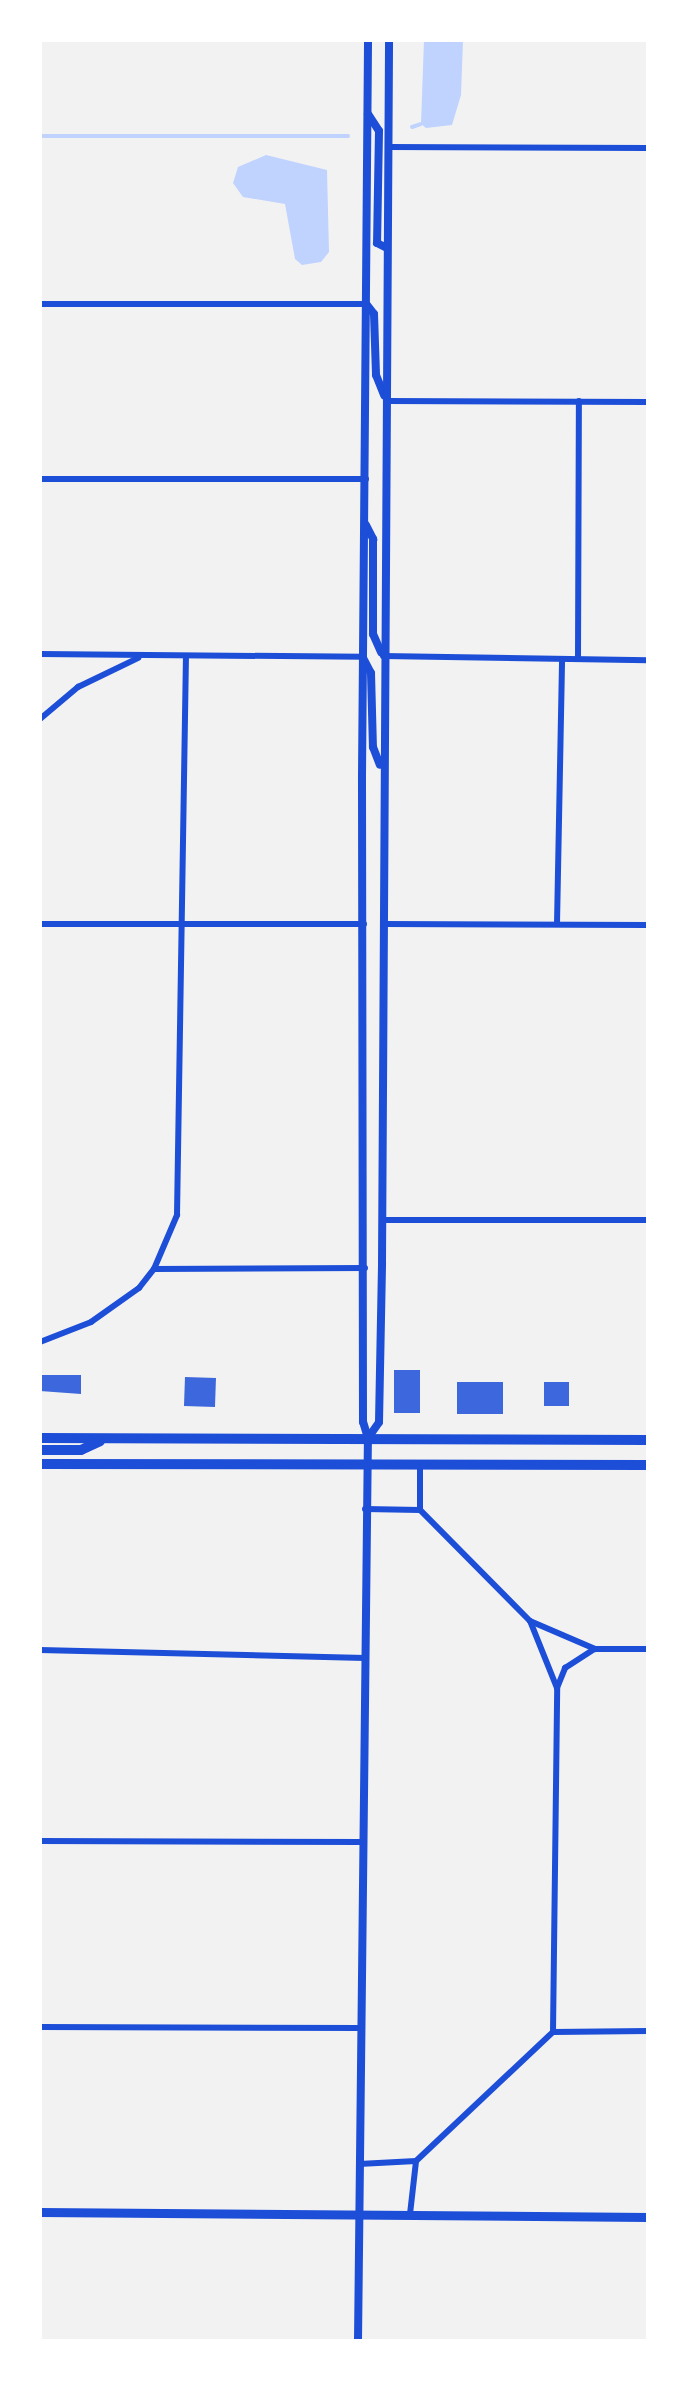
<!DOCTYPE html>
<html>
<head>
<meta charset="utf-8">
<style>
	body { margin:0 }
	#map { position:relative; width:688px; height:2381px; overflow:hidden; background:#f2f2f2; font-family:Commissioner,sans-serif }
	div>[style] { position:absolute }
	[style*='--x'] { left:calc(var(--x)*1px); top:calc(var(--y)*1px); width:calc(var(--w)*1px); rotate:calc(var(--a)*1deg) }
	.water>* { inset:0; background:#bfd3fe }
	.stream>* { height:4px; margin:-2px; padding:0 2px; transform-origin:2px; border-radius:2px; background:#bfd3fe }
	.building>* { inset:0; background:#3d67dc; transform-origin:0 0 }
	.minor>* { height:6px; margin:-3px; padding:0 3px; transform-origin:3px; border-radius:3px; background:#1d4ed8 }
	.tertiary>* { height:8px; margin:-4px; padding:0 4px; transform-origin:4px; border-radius:4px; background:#1d4ed8 }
	.secondary>* { height:9px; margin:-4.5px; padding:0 4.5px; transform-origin:4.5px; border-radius:4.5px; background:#1d4ed8 }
	.primary>* { height:10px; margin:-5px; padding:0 5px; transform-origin:5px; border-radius:5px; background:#1d4ed8 }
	span { translate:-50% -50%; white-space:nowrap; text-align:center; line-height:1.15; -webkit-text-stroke:8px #fff; paint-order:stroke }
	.frame { position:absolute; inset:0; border:42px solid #fff; pointer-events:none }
</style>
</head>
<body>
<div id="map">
	<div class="water">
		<i style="clip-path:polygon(424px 40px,463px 40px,461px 95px,452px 125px,426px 128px,421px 124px)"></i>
		<i style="clip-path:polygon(266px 155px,327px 170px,329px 252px,321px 262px,302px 265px,295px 259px,285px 204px,243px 197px,233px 183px,238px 167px)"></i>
	</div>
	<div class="stream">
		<i style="--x:412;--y:127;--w:9;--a:-18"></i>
		<i style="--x:40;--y:136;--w:308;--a:0"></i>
	</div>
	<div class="building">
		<i style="left:394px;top:1370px;width:26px;height:43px"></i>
		<i style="clip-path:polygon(40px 1375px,81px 1375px,81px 1394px,40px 1391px)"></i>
		<i style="left:185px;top:1377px;width:31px;height:29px;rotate:2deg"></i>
		<i style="left:457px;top:1382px;width:46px;height:32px"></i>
		<i style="left:544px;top:1382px;width:25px;height:24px"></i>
	</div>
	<div class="minor">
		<i style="--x:388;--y:147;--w:260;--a:0.2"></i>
		<i style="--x:40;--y:304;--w:327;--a:0"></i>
		<i style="--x:387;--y:401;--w:261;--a:0.2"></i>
		<i style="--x:40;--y:479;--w:326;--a:0"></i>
		<i style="--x:40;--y:654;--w:323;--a:0.5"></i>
		<i style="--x:383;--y:656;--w:265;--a:0.9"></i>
		<i style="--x:578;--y:659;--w:258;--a:-89.8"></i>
		<i style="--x:40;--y:719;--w:50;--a:-40.1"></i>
		<i style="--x:78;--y:687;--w:67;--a:-25.8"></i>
		<i style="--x:40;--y:924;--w:324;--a:0"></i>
		<i style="--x:383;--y:924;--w:265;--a:0.2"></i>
		<i style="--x:557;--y:924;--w:265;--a:-88.9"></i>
		<i style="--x:382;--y:1220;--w:266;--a:0"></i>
		<i style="--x:154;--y:1269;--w:211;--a:-0.3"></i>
		<i style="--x:40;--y:1342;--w:55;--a:-21.4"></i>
		<i style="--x:91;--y:1322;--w:59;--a:-35.3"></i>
		<i style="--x:139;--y:1288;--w:24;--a:-52"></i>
		<i style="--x:154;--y:1269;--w:59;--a:-66.9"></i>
		<i style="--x:177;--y:1215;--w:559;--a:-89.08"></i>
		<i style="--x:420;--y:1510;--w:46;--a:-90"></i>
		<i style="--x:530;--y:1621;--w:71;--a:23.3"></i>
		<i style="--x:595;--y:1649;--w:53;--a:0"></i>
		<i style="--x:40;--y:1650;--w:325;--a:1.4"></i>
		<i style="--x:557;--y:1688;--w:22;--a:-68"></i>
		<i style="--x:565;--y:1668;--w:35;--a:-33"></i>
		<i style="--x:40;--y:1841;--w:322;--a:0.2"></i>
		<i style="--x:40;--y:2027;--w:321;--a:0.2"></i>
		<i style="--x:553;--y:2032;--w:95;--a:-0.6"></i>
		<i style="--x:359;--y:2164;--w:57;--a:-3"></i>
		<i style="--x:416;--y:2161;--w:188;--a:-43.3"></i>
		<i style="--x:553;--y:2032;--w:344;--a:-89.3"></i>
		<i style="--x:557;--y:1688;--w:72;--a:-111.9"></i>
		<i style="--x:530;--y:1621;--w:156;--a:-134.7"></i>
		<i style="--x:420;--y:1510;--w:55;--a:-179"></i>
		<i style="--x:410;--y:2214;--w:53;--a:-83.5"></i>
	</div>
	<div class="tertiary">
		<i style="--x:368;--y:114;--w:20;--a:57"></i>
		<i style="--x:379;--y:131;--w:112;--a:91"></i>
		<i style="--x:377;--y:243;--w:11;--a:27"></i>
		<i style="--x:367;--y:305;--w:11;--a:52"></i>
		<i style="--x:374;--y:314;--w:61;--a:88.1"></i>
		<i style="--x:376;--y:375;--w:22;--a:68"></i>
		<i style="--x:366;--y:525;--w:16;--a:63"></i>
		<i style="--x:373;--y:539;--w:95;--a:90"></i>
		<i style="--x:373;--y:634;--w:20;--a:66"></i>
		<i style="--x:363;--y:658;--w:17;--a:62"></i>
		<i style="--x:371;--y:673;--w:74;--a:88.5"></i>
		<i style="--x:373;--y:747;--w:19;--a:69"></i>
		<i style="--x:368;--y:1438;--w:19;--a:-55"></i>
		<i style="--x:379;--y:1422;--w:159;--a:-88.9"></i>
		<i style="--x:382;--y:1263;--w:1223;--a:-89.67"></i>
		<i style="--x:358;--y:2341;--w:903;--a:-89.37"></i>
		<i style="--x:368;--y:1438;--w:17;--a:-107"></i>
		<i style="--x:363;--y:1422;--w:646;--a:-90.09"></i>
		<i style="--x:362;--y:776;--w:736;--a:-89.53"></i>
	</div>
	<div class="secondary">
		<i style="--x:40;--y:2212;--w:608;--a:0.47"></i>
	</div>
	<div class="primary">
		<i style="--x:40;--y:1438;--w:608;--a:0.19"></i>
		<i style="--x:40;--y:1450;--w:41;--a:0"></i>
		<i style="--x:81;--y:1450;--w:21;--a:-25"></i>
		<i style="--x:40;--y:1464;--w:608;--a:0.09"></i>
	</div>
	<div class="frame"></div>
</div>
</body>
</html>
